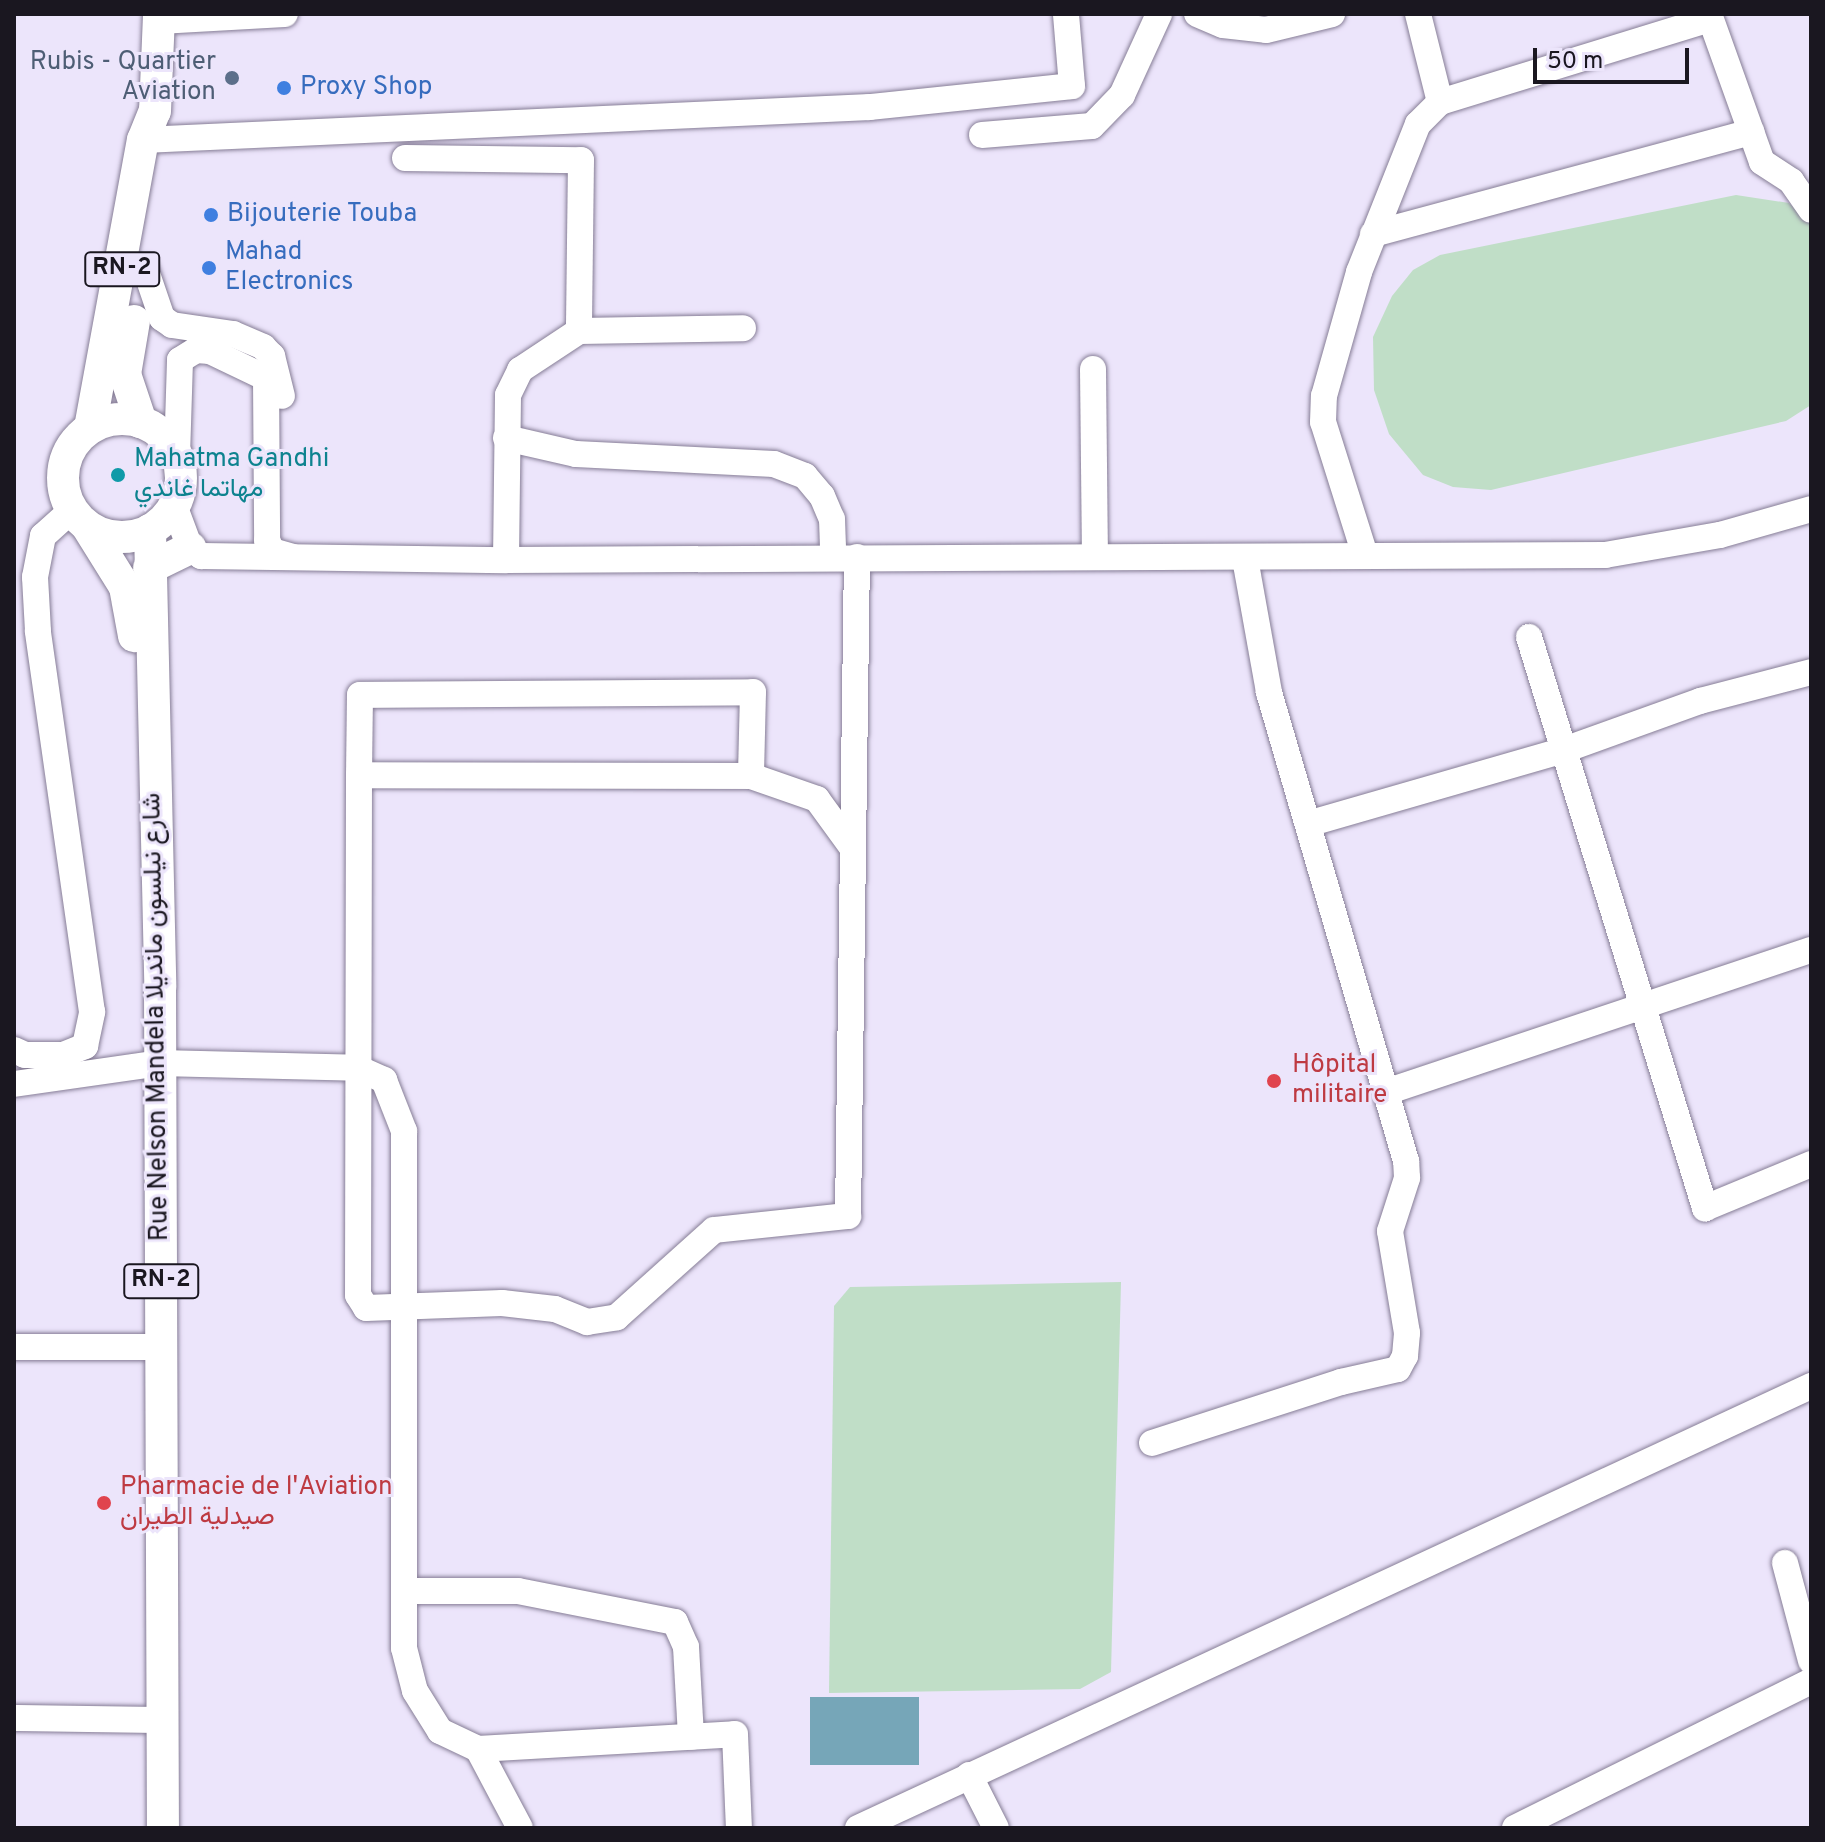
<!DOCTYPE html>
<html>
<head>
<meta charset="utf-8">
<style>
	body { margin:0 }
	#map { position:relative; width:1825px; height:1842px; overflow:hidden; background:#ece5fb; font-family:Overpass,Vazirmatn,sans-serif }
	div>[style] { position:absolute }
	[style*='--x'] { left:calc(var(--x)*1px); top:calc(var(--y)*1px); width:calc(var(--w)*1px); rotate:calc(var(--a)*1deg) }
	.green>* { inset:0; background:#c0dec7 }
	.water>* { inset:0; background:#76a6b8; transform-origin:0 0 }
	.roads { filter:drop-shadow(0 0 2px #867d96) drop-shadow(0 0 2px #867d96) }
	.minor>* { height:26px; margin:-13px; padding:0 13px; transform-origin:13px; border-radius:13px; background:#fff }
	.major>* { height:32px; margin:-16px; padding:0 16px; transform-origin:16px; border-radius:16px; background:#fff }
	.major>.ring { margin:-16px; padding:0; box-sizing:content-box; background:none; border:32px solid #fff; border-radius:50% }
	.dots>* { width:22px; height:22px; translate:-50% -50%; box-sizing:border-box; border:4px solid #ece5fb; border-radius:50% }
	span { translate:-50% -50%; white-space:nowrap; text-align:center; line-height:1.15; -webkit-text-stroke:6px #ece5fb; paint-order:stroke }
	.shield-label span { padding:2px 6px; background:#ece5fb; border:2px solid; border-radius:6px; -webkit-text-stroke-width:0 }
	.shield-label { font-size:24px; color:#1a1720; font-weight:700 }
	.service-label { font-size:26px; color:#4e5e75 }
	.right { translate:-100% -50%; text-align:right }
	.shop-label { font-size:26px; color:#366cbe }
	.left { translate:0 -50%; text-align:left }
	.culture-label { font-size:26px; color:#0d838f }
	.street-label { font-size:26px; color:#1a1720 }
	.health-label { font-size:26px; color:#be3a42 }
	.frame { position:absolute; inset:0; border:16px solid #1a1720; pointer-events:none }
	.scale { position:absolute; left:1533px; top:48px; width:156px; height:36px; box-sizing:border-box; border:4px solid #1a1720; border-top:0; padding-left:10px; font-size:24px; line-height:28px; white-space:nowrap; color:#1a1720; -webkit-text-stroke:6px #ece5fb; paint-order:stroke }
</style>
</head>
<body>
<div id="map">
	<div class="green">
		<i style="clip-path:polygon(1736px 195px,1789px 203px,1811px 225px,1811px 405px,1786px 421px,1491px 490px,1453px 487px,1423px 475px,1389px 434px,1374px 390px,1373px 337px,1392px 296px,1413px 270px,1440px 255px)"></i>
		<i style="clip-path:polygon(1121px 1282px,1111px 1672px,1080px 1689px,829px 1693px,834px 1306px,850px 1287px)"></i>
	</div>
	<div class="water">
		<i style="left:919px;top:1697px;width:68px;height:109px;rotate:90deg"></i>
	</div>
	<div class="roads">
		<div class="minor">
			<i style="--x:1197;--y:14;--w:28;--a:23"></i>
			<i style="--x:1223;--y:25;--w:43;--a:6.6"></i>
			<i style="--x:1266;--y:30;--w:68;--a:-13.6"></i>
			<i style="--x:1418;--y:14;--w:91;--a:76"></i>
			<i style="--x:1709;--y:14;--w:157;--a:70.3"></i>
			<i style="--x:1762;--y:162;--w:35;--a:33"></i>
			<i style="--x:1791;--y:181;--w:35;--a:55"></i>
			<i style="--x:159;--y:21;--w:126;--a:-3.2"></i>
			<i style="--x:982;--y:135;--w:110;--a:-4.7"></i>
			<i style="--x:1092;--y:126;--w:43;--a:-45.9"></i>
			<i style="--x:1122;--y:95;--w:89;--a:-65.4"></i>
			<i style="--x:143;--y:140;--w:728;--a:-2.6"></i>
			<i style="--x:870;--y:107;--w:203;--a:-5.9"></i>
			<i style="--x:1072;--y:86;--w:72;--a:-94.8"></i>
			<i style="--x:405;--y:158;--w:176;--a:0.7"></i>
			<i style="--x:581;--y:160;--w:171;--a:90.7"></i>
			<i style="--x:1373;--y:234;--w:392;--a:-15.1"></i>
			<i style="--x:145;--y:268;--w:53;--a:71.2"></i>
			<i style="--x:162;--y:318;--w:12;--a:35"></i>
			<i style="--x:172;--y:325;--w:62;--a:8.4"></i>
			<i style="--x:233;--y:334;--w:33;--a:23"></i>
			<i style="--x:263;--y:347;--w:13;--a:45"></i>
			<i style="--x:272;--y:356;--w:41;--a:76"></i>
			<i style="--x:1093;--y:369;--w:187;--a:89.4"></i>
			<i style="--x:506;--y:438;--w:72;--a:12.9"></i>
			<i style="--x:576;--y:454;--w:198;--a:2.9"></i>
			<i style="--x:774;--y:464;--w:33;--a:21"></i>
			<i style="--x:805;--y:476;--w:26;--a:50"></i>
			<i style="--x:822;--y:496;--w:25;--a:67"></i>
			<i style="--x:832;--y:519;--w:38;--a:88"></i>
			<i style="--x:177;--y:456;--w:96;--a:-88.2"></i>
			<i style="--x:180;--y:360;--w:19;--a:-32"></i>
			<i style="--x:196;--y:350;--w:14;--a:4"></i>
			<i style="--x:210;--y:351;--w:62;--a:25.7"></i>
			<i style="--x:266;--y:378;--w:162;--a:89.6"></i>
			<i style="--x:267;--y:540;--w:12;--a:66"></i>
			<i style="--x:272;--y:551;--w:22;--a:16"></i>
			<i style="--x:174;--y:505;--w:46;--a:69.6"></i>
			<i style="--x:190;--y:548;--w:14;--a:36"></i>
			<i style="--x:201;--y:556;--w:305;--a:0.8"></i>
			<i style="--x:506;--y:560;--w:1099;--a:-0.26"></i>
			<i style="--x:1605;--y:555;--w:117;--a:-9.9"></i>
			<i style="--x:1720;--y:535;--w:95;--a:-15.9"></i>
			<i style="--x:1365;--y:555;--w:139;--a:-107.5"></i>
			<i style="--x:1323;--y:422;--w:26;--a:-88"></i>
			<i style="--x:1324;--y:396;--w:129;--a:-74.2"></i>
			<i style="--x:1359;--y:272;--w:159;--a:-68.3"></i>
			<i style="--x:1418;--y:124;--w:31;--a:-45"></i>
			<i style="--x:1440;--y:102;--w:282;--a:-17.1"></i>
			<i style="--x:506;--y:560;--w:165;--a:-89.3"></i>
			<i style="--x:508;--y:395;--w:28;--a:-64"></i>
			<i style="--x:520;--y:370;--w:71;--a:-33.5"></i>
			<i style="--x:579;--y:331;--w:164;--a:-1"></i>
			<i style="--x:1529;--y:637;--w:598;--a:72.87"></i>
			<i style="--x:1705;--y:1208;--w:115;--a:-22.5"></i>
			<i style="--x:359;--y:775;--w:80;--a:-89.3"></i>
			<i style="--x:360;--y:695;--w:393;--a:-0.4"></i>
			<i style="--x:753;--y:692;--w:84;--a:91.4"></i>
			<i style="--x:1308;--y:824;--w:266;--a:-16.1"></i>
			<i style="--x:1564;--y:750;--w:145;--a:-19.8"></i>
			<i style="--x:1700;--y:701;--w:115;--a:-14.6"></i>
			<i style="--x:851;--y:846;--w:58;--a:-125.9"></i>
			<i style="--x:817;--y:799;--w:70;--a:-160.8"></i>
			<i style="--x:751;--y:776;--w:392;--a:-179.9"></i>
			<i style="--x:359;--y:775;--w:520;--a:90.11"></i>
			<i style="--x:358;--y:1295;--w:15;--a:58"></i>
			<i style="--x:366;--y:1308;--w:136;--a:-2.1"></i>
			<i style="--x:502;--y:1303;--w:53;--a:6.5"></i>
			<i style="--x:555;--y:1309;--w:35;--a:22"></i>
			<i style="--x:587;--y:1322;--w:30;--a:-9"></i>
			<i style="--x:617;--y:1317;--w:130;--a:-41.9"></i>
			<i style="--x:714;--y:1230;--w:135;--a:-6"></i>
			<i style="--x:848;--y:1216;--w:659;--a:-89.22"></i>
			<i style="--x:14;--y:1050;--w:12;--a:24"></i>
			<i style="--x:25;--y:1055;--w:38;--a:0"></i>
			<i style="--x:63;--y:1055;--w:24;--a:-22"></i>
			<i style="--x:85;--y:1046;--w:35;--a:-78"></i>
			<i style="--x:92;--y:1012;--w:385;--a:-98.1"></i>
			<i style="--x:38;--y:631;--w:54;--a:-93.2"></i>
			<i style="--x:35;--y:577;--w:42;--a:-79"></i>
			<i style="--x:43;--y:536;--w:39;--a:-42"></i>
			<i style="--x:14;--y:1084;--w:147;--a:-8.2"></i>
			<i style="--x:159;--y:1063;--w:198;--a:1.4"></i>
			<i style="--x:357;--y:1068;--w:30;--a:24"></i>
			<i style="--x:384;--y:1080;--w:55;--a:68.6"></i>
			<i style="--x:404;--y:1131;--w:517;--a:90"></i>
			<i style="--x:404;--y:1648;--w:44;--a:75.7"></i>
			<i style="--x:415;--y:1691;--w:47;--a:58"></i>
			<i style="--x:440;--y:1731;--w:42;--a:25.3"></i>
			<i style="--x:478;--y:1749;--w:257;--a:-3.3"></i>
			<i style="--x:735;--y:1734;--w:94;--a:87.6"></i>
			<i style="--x:1386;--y:1092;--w:448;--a:-18.5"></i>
			<i style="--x:14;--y:1347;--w:147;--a:0"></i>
			<i style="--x:1152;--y:1443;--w:199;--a:-17.9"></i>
			<i style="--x:1341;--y:1382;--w:58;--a:-12.8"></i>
			<i style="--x:1398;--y:1369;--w:15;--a:-62"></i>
			<i style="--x:1405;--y:1356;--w:23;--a:-85"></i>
			<i style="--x:1407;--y:1333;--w:103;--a:-99.5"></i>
			<i style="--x:1390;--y:1231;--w:56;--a:-72.2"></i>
			<i style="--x:1407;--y:1178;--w:17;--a:-93"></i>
			<i style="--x:1406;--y:1161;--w:489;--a:-106.3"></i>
			<i style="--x:1269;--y:692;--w:136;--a:-100.2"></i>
			<i style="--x:1785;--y:1563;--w:101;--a:75.1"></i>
			<i style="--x:404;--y:1591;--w:114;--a:0"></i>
			<i style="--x:518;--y:1591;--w:160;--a:11.2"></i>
			<i style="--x:675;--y:1622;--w:27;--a:66"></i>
			<i style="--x:686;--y:1647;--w:90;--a:86.8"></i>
			<i style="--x:14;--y:1718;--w:148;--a:0.8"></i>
			<i style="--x:478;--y:1749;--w:89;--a:62"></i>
			<i style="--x:969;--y:1775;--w:59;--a:63"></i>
			<i style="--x:858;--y:1828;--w:1051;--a:-24.88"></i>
			<i style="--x:1515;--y:1828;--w:330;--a:-26.4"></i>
		</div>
		<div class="major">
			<i style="--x:134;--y:321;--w:54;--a:99.6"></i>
			<i style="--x:125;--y:374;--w:51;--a:71.6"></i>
			<i class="ring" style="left:63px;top:419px;width:86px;height:86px"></i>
			<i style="--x:90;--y:428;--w:293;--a:-79.6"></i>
			<i style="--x:143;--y:140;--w:31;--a:-68"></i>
			<i style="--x:155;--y:111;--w:97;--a:-87.6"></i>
			<i style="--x:87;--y:526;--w:72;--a:58.1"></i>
			<i style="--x:125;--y:587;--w:50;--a:79.6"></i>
			<i style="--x:150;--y:530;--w:457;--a:88.7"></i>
			<i style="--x:160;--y:987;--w:841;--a:89.8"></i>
			<i style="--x:149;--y:568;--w:46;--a:-26"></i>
		</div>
	</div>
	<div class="dots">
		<i style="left:232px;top:78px;background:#5c6f8a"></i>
		<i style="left:284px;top:88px;background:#3f7fe0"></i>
		<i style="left:211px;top:215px;background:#3f7fe0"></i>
		<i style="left:209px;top:268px;background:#3f7fe0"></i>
		<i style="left:118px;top:475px;background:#0f9aa8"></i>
		<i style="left:1274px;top:1081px;background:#e0444e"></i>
		<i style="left:104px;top:1503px;background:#e0444e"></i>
	</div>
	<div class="shield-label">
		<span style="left:122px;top:269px">RN-2</span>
		<span style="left:161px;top:1281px">RN-2</span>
	</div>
	<div class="service-label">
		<span class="right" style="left:216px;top:78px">Rubis - Quartier<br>Aviation</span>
	</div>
	<div class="shop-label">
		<span class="left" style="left:300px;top:88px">Proxy Shop</span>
		<span class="left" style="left:227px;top:215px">Bijouterie Touba</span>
		<span class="left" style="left:225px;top:268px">Mahad<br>Electronics</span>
	</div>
	<div class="culture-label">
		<span class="left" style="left:134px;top:475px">Mahatma Gandhi<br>مهاتما غاندي</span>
	</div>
	<div class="street-label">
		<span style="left:157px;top:1017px;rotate:-91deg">Rue Nelson Mandela شارع نيلسون مانديلا</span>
	</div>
	<div class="health-label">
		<span class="left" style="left:1292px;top:1081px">Hôpital<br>militaire</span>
		<span class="left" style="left:120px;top:1503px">Pharmacie de l'Aviation<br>صيدلية الطيران</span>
	</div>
	<div class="frame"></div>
	<div class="scale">50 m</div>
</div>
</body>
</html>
